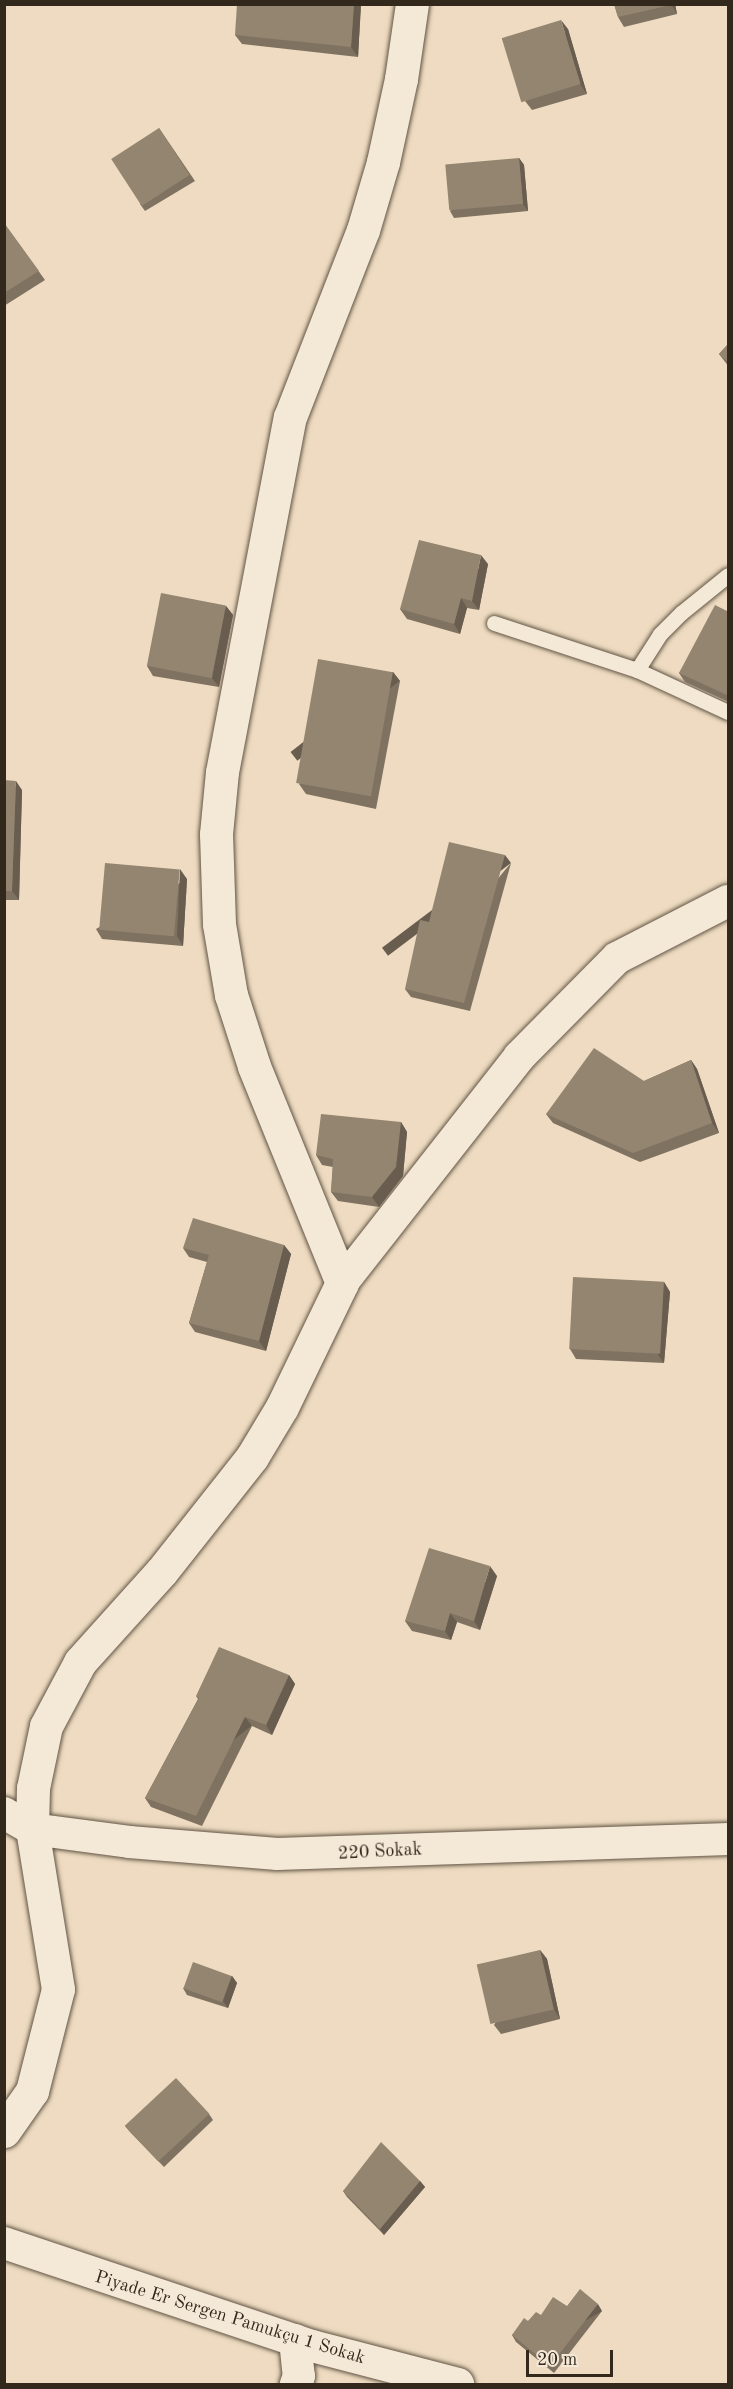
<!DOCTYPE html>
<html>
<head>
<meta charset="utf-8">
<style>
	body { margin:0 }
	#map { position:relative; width:733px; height:2389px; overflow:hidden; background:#eedbc1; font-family:"Old Standard TT",serif }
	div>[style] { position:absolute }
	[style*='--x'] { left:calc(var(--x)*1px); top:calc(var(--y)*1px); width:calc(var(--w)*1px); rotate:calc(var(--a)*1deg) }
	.roads { filter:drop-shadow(0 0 2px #615544) drop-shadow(0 0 2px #615544) }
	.lane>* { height:15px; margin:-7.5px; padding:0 7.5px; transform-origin:7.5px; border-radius:7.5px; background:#f4e8d7 }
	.street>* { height:32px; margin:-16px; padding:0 16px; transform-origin:16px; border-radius:16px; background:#f4e8d7 }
	.secondary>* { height:33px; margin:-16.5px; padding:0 16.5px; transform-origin:16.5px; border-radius:16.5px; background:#f4e8d7 }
	.wall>* { inset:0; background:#7f7261 }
	.shaded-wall>* { inset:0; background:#685d4f; transform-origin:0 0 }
	.building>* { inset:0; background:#948571; transform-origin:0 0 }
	span { translate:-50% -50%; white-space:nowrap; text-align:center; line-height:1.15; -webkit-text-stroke:4.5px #f4e8d7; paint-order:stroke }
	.street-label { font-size:18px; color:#32281b }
	.frame { position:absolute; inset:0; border:6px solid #32281b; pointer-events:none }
	.scale { position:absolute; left:526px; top:2350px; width:87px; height:27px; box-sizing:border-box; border:3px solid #32281b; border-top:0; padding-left:8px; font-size:18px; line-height:21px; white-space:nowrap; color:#32281b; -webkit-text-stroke:4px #f4e8d7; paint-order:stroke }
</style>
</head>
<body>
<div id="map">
	<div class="roads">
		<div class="lane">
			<i style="--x:494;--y:623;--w:151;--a:18.2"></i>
			<i style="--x:637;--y:670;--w:100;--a:24.8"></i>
			<i style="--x:637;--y:670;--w:43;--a:-57.4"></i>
			<i style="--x:660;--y:634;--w:30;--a:-45"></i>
			<i style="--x:681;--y:613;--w:60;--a:-39"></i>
		</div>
		<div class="street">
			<i style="--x:342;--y:1283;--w:287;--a:-51.9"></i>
			<i style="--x:519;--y:1057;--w:139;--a:-45.3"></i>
			<i style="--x:617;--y:958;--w:125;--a:-27.2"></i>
			<i style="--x:4;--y:1813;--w:32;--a:30"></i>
			<i style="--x:32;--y:1829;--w:98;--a:7.6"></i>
			<i style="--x:129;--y:1842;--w:149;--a:4.6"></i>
			<i style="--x:278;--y:1854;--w:450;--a:-1.9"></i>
			<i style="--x:4;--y:2243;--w:325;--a:18.5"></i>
			<i style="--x:312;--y:2346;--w:151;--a:14.6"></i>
			<i style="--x:295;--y:2340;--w:36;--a:84"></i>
			<i style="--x:299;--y:2376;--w:9;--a:111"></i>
		</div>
		<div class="secondary">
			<i style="--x:4;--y:2131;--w:49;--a:-55"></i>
			<i style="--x:32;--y:2091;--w:105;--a:-75.7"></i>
			<i style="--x:58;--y:1989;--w:162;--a:-99.2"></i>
			<i style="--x:32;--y:1829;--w:41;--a:-88.6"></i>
			<i style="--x:33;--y:1788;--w:63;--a:-78.2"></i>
			<i style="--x:46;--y:1726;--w:72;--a:-62"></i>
			<i style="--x:80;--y:1662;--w:122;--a:-48"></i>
			<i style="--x:162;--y:1571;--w:145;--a:-51.7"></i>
			<i style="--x:252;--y:1457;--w:58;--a:-59"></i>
			<i style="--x:282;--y:1407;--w:138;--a:-64.2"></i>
			<i style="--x:342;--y:1283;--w:234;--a:-112.1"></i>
			<i style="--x:254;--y:1066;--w:75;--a:-107.9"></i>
			<i style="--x:231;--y:995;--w:72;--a:-99.6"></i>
			<i style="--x:219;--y:924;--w:90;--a:-91.9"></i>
			<i style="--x:216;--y:834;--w:62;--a:-84.5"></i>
			<i style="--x:222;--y:772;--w:361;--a:-79.2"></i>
			<i style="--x:290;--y:417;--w:201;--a:-68.7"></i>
			<i style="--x:363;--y:230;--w:71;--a:-73.6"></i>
			<i style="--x:383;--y:162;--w:85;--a:-77.8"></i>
			<i style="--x:401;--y:79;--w:76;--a:-81.7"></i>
		</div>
	</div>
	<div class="wall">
		<i style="clip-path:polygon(361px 4px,358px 57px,242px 44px,235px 35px)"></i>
		<i style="clip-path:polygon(614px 4px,675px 4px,677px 14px,624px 27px,618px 17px)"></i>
		<i style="clip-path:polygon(568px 29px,587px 94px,532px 110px,525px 101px)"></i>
		<i style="clip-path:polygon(159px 128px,195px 181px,145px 211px,140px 204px)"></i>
		<i style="clip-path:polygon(519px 158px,524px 165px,528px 211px,454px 218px,450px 211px)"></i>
		<i style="clip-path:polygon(4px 223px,45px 280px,4px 306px)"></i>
		<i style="clip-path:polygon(729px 343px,729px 367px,719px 354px)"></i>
		<i style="clip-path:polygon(488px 564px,479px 610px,467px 608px,460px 634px,407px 619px,400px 609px)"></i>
		<i style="clip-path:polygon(226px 606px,233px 615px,219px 687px,153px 676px,147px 666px)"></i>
		<i style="clip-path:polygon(729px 612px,729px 702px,685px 682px,679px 673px)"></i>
		<i style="clip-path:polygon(393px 672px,400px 681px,376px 809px,306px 794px,299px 784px)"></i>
		<i style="clip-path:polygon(4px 780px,22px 790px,19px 900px,4px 900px)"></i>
		<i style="clip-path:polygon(511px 863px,470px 1011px,411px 997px,405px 989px)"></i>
		<i style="clip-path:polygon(187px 879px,183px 946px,102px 939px,96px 929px)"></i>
		<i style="clip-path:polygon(691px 1060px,697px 1069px,719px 1133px,640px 1162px,553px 1123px,546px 1114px,644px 1081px)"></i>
		<i style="clip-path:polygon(401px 1122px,407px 1132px,403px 1176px,379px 1207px,338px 1201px,331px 1192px,333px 1167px,322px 1165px,316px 1155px)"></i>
		<i style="clip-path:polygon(284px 1245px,291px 1254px,266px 1351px,195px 1332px,189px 1323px,207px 1262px,189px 1257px,183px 1248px)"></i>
		<i style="clip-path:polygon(664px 1282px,670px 1292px,664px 1363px,576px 1359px,570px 1349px)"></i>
		<i style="clip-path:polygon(497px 1576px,480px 1630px,457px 1622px,451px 1640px,412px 1631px,405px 1621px)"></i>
		<i style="clip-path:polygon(289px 1675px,295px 1684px,272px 1735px,252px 1726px,202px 1826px,151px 1807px,145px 1798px,198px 1699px,196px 1696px)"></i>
		<i style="clip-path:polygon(540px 1950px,547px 1959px,560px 2019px,501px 2034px,494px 2025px)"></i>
		<i style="clip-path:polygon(232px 1976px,237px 1983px,228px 2008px,187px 1995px,183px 1988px)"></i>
		<i style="clip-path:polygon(209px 2114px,213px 2120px,164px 2167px,130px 2132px,125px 2126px)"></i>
		<i style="clip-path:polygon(420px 2181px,425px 2187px,384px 2235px,347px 2197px,343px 2191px)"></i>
		<i style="clip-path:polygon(567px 2306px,602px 2311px,554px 2373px,516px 2342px,512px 2335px,528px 2321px,541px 2315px)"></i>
	</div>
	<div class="shaded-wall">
		<i style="clip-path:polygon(354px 4px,361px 4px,358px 57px,351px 47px)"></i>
		<i style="clip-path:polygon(671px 4px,675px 4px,677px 14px)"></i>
		<i style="clip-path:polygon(561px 20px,568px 29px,587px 94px,580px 84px)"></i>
		<i style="clip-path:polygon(519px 158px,524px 165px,528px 211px,523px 204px)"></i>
		<i style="clip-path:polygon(481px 555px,488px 564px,479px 610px,472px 601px)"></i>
		<i style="clip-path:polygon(461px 598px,467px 608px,460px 634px,454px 624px)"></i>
		<i style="clip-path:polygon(226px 606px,233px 615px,219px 687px,212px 678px)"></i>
		<i style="left:393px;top:672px;width:11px;height:130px;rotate:52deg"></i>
		<i style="clip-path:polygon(16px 781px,22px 790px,19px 900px,12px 891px)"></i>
		<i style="left:505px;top:855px;width:10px;height:154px;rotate:53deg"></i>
		<i style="clip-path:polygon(180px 869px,187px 879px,183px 946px,177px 936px)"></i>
		<i style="clip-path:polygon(691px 1060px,697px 1069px,719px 1133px,712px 1123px)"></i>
		<i style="clip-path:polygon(401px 1122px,407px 1132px,403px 1176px,379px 1207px,372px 1197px)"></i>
		<i style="clip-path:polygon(284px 1245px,291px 1254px,266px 1351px,259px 1341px)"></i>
		<i style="clip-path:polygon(664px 1282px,670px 1292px,664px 1363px,657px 1353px)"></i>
		<i style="clip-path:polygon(490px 1566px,497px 1576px,480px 1630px,474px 1621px)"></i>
		<i style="clip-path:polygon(450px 1613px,457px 1622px,451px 1640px,445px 1631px)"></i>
		<i style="clip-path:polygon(289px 1675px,295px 1684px,272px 1735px,266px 1725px)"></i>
		<i style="left:245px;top:1717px;width:11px;height:110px;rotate:52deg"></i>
		<i style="clip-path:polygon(540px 1950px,547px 1959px,560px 2019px,554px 2009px)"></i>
		<i style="clip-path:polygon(232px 1976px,237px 1983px,228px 2008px,223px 2001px)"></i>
		<i style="clip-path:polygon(420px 2181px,425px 2187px,384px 2235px,380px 2229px)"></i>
		<i style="left:598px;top:2304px;width:8px;height:78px;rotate:60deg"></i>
	</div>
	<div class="building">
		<i style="clip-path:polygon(237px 4px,354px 4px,351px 47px,235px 35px)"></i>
		<i style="clip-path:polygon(614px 4px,671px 4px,671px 5px,618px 17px)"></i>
		<i style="left:561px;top:20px;width:67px;height:62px;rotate:73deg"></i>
		<i style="left:159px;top:128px;width:56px;height:57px;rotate:57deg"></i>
		<i style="left:519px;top:158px;width:46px;height:74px;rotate:85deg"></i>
		<i style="clip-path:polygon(4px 223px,39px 271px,4px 293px)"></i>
		<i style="clip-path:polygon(729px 343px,729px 363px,719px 354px)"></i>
		<i style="clip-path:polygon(419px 540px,481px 555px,472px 601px,461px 598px,454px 624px,400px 609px)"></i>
		<i style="left:161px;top:593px;width:66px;height:74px;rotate:11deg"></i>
		<i style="clip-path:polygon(715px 605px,729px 612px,729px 693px,727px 695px,679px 673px)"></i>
		<i style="left:318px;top:659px;width:76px;height:126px;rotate:10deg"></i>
		<i style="clip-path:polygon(4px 780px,16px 781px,12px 891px,4px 891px)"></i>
		<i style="clip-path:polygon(449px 842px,505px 855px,464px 1003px,405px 989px,420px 920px,429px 922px)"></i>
		<i style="left:105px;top:863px;width:75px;height:67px;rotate:5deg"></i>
		<i style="clip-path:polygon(594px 1048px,644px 1081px,691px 1060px,712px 1123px,633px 1153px,546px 1114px)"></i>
		<i style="clip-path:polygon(321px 1114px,401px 1122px,396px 1167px,372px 1197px,331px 1192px,333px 1159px,316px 1155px)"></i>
		<i style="clip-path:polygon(193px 1218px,284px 1245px,259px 1341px,189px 1323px,209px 1255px,183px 1248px)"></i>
		<i style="left:573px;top:1277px;width:91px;height:72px;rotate:3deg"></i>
		<i style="clip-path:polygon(429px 1548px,490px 1566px,474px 1621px,450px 1613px,445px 1631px,405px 1621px)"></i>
		<i style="clip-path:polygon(219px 1647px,289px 1675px,266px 1725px,245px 1717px,196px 1816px,145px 1798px,199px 1698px,196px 1696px)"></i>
		<i style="left:540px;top:1950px;width:61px;height:65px;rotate:77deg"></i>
		<i style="left:193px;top:1962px;width:41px;height:28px;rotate:20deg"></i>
		<i style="left:176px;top:2078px;width:49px;height:70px;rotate:47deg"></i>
		<i style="clip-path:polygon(381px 2142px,420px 2181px,380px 2229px,343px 2191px)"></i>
		<i style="clip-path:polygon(580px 2289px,598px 2304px,550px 2366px,512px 2335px,524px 2318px,528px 2321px,536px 2312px,541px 2315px,553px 2297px,567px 2306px)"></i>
	</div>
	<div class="street-label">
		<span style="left:380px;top:1852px;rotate:-3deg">220 Sokak</span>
		<span style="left:230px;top:2318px;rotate:17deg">Piyade Er Sergen Pamukçu 1 Sokak</span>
	</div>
	<div class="frame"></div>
	<div class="scale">20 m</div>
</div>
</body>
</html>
